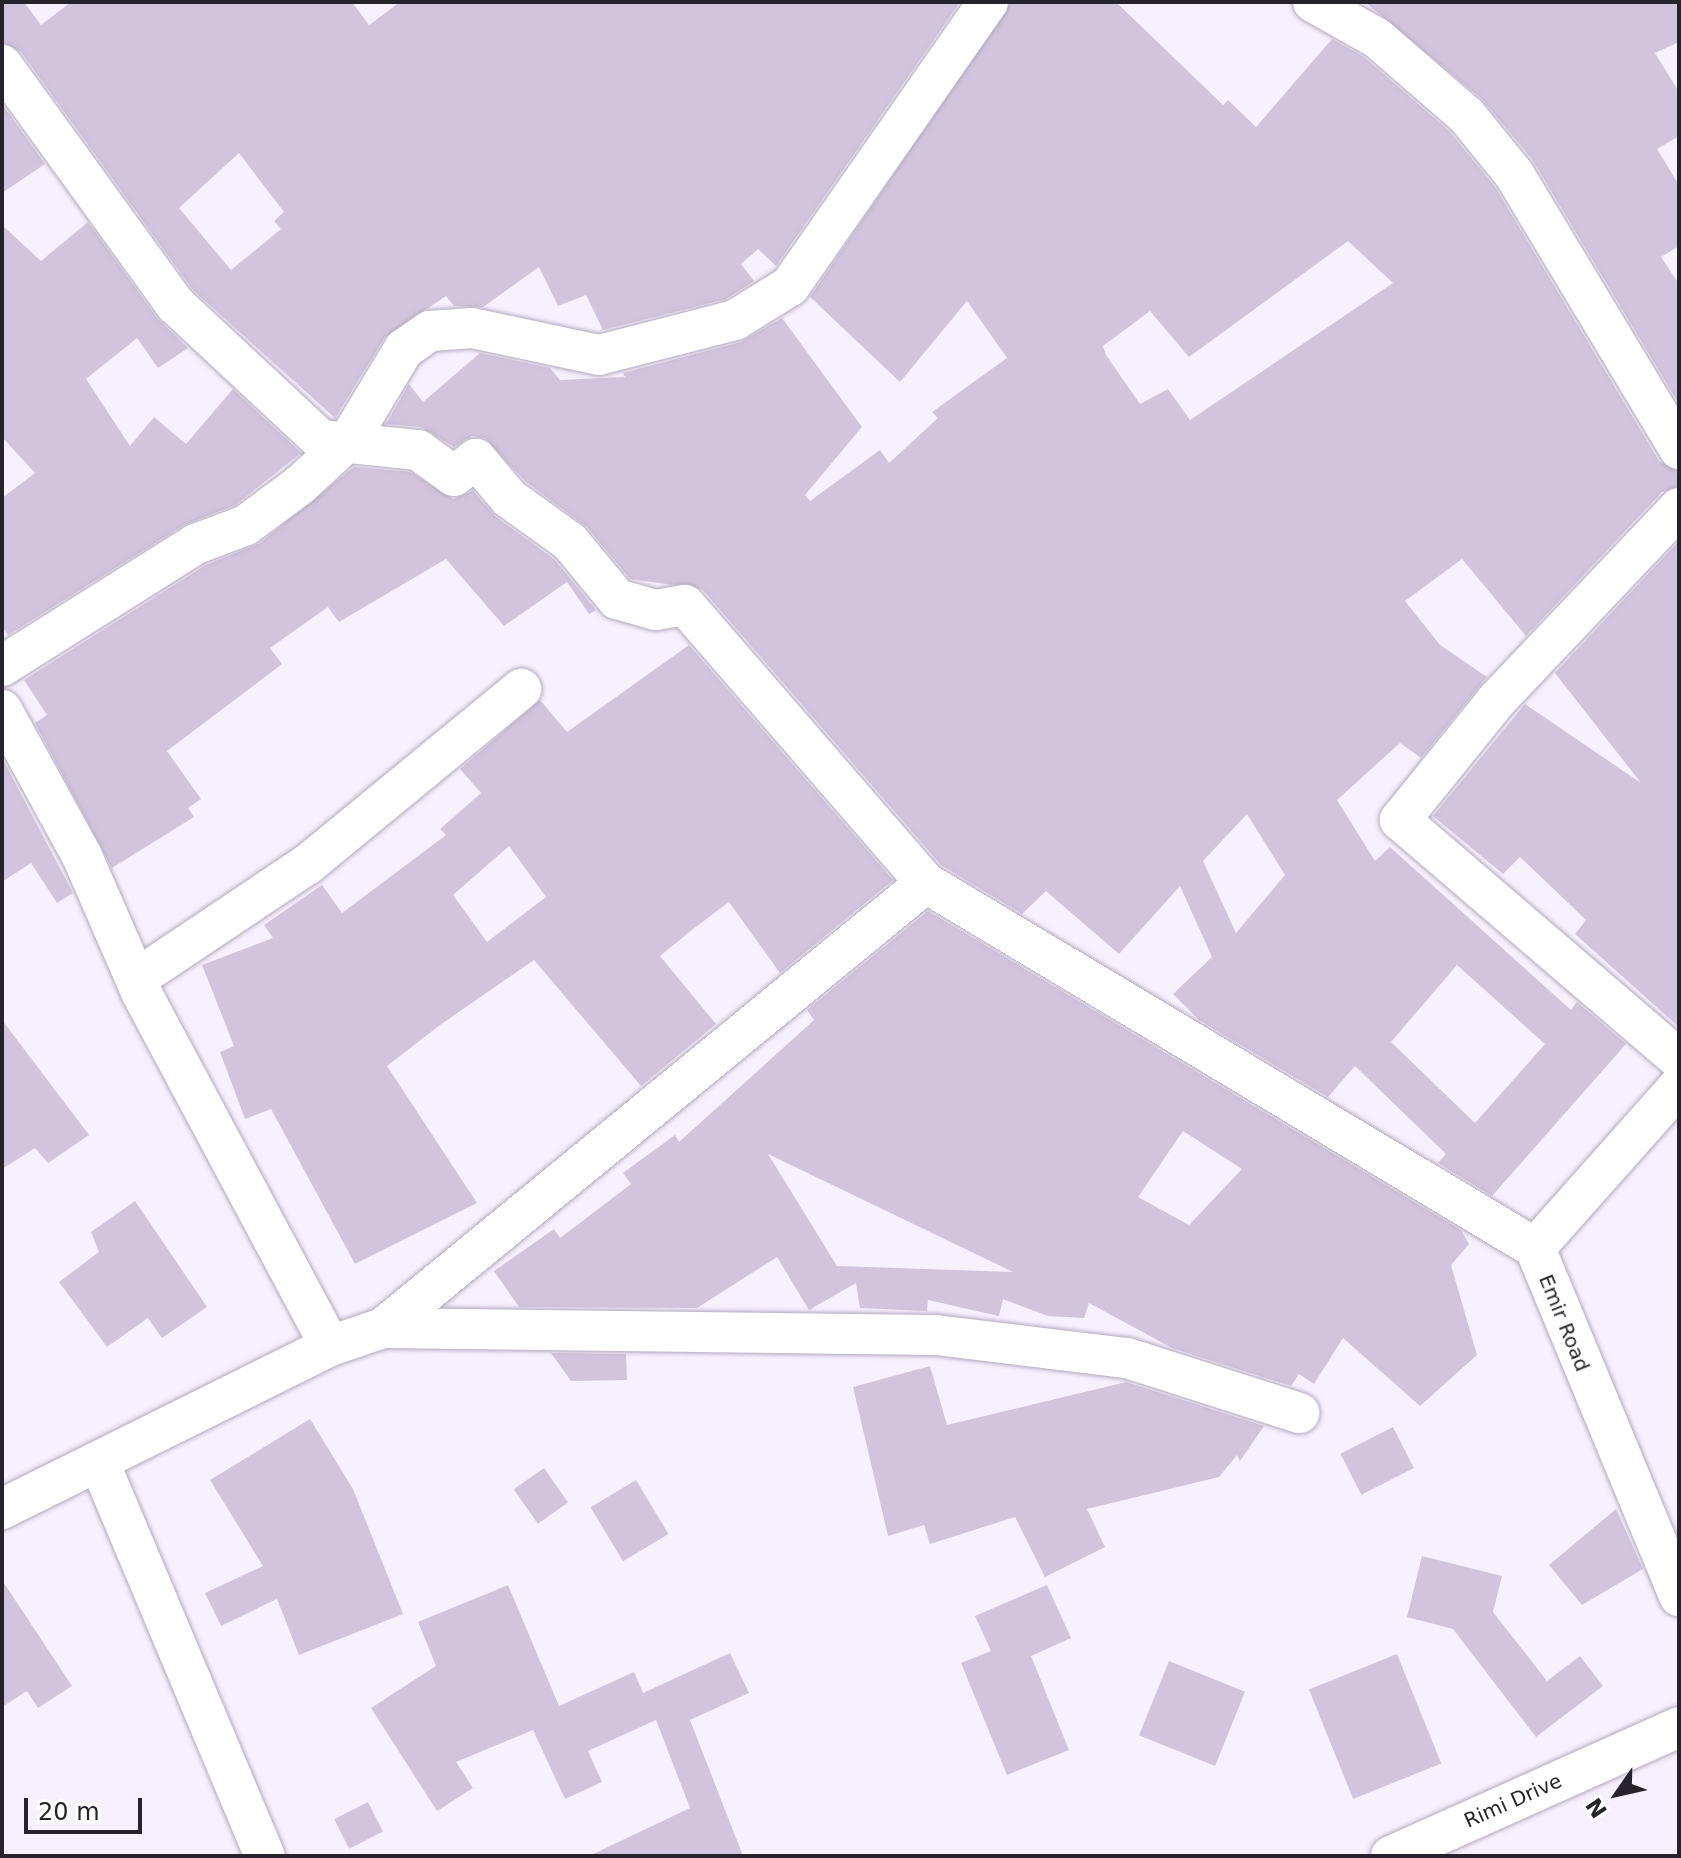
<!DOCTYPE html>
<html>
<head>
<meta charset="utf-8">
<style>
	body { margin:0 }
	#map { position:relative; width:1681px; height:1858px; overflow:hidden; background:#f7f0ff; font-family:"DejaVu Sans",sans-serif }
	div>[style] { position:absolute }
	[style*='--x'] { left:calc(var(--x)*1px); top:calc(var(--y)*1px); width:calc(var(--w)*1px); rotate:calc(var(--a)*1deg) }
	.building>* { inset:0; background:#d1c5dd; transform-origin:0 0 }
	.roads { filter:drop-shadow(0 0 2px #b3a8bf) drop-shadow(0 0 2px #b3a8bf) }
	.minor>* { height:40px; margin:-20px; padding:0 20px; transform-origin:20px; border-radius:20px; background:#fff }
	span { translate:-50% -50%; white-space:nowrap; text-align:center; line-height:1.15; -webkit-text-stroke:6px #fff; paint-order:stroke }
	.street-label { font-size:20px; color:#27232c }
	.frame { position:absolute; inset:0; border:4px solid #27232c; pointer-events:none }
	.north { position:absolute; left:1577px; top:1754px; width:80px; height:80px; -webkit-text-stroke:6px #fff; paint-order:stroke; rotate:236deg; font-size:22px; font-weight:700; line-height:32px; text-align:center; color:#27232c }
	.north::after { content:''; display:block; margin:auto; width:28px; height:36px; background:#27232c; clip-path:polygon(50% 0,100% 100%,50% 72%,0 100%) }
	.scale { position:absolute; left:24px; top:1798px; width:118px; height:36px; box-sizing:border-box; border:4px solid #27232c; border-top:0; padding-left:10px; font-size:24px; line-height:28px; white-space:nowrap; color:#27232c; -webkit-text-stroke:6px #fff; paint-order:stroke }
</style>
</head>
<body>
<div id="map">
	<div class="building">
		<i style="clip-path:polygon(evenodd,2px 2px,24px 2px,41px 25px,71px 2px,352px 2px,369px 25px,400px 2px,960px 2px,776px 266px,758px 249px,741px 264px,754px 281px,726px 299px,603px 330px,586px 295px,558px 306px,539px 267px,483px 307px,454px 306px,446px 296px,385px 337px,335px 418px,193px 290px,21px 52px,2px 42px,2px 2px,239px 153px,284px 212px,274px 221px,281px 229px,231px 270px,179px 208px,239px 153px)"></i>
		<i style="clip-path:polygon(evenodd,1011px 2px,1116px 2px,1223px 105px,1228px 100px,1256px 127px,1332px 39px,1364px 57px,1449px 131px,1495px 187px,1659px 461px,1679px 472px,1679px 486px,1662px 492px,1526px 636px,1462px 559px,1405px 601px,1440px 645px,1487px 677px,1421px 758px,1400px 743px,1337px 800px,1375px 861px,1390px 847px,1571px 1010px,1577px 1002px,1626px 1044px,1492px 1196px,1438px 1163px,1446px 1154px,1355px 1066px,1328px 1097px,1199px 1020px,1173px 994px,1212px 957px,1180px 886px,1119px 954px,1046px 891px,1022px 914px,941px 865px,702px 589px,630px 579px,587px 527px,525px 481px,485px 438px,472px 436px,454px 447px,421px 427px,386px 424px,409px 384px,423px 402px,480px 353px,550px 368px,560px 380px,625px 377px,623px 373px,741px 342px,782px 318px,862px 427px,805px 495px,810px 501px,880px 450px,889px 463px,938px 418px,932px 412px,1007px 358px,967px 301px,900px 382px,810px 297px,1011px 2px,1348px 241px,1393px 283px,1190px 420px,1168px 389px,1140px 404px,1106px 355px,1103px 346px,1150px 311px,1189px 357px,1348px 241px,1011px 2px,1247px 814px,1285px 875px,1236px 933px,1203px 861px,1247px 814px,1011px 2px,1457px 965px,1545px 1044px,1475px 1123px,1391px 1042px,1457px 965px)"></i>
		<i style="clip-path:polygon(1365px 2px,1679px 2px,1679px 42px,1655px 53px,1679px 92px,1679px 136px,1657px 149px,1679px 185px,1679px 246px,1661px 257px,1679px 284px,1679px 404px,1532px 159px,1481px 98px)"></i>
		<i style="clip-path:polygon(2px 104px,45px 164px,2px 193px)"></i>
		<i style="clip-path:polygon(88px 222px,157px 318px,188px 348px,158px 368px,137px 338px,86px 379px,130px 446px,154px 417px,186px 444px,233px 389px,301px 453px,235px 505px,184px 525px,8px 635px,2px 627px,2px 498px,35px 473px,2px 437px,2px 225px,41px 261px)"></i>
		<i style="clip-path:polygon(354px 467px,410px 472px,453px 499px,473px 491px,496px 517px,554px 559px,596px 610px,589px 614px,567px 582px,504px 626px,446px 559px,339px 622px,328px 607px,270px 648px,282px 664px,167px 751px,201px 799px,188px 808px,194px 817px,112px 868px,35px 723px,47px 715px,24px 680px,206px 565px,260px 543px)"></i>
		<i style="clip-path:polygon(1679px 541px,1679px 1027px,1575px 934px,1586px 920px,1520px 857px,1503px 874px,1433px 816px,1525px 704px,1641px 783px,1555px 673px)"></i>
		<i style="clip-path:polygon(evenodd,689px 645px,893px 880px,780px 973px,729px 902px,693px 929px,660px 956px,716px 1024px,641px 1086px,534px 960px,440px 1025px,387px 1066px,477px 1203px,355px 1264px,271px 1109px,245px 1119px,220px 1052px,234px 1046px,202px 965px,273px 938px,264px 925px,322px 885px,342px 913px,446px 835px,440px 829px,481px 793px,460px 769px,540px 700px,567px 732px,689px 645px,509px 846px,546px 897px,487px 942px,453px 895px,509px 846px)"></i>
		<i style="clip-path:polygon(2px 758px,73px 893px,57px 903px,31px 863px,2px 882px)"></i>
		<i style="clip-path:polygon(evenodd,928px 911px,1461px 1230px,1469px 1244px,1451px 1265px,1477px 1355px,1420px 1406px,1343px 1338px,1314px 1384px,1299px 1374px,1291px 1386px,1172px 1348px,1089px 1303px,1084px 1318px,1048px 1316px,1003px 1299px,999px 1316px,928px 1300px,927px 1311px,860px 1308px,856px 1283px,809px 1310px,777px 1257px,697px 1308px,519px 1307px,494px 1271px,554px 1229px,560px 1238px,631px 1184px,623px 1173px,675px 1135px,679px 1142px,814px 1020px,807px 1010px,928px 911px,1183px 1131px,1242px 1169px,1189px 1225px,1138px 1197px,1183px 1131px,928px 911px,768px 1154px,1013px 1272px,837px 1266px,768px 1154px)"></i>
		<i style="clip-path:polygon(2px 1020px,89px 1135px,48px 1163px,35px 1148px,2px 1169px)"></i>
		<i style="clip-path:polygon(135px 1201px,207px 1307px,162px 1338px,148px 1318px,107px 1347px,59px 1282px,99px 1252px,91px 1232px)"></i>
		<i style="clip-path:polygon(551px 1353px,626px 1354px,627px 1380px,571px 1381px)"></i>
		<i style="clip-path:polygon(930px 1366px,947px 1425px,1126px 1382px,1264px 1426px,1240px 1461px,1237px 1455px,1219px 1477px,1087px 1509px,1105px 1547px,1045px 1577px,1015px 1517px,930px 1544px,924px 1525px,888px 1536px,853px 1387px)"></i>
		<i style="clip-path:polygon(310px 1419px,353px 1489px,403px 1614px,299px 1655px,277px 1599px,221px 1626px,205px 1593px,263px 1566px,210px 1480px)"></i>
		<i style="left:1393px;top:1427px;width:46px;height:59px;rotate:63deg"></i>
		<i style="left:544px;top:1468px;width:42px;height:37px;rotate:55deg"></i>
		<i style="left:636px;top:1480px;width:63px;height:53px;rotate:59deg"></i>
		<i style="clip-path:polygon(1616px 1509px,1643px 1569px,1582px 1605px,1549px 1565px)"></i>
		<i style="clip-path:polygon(1422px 1556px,1502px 1576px,1493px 1612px,1547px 1681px,1580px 1656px,1603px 1686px,1536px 1737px,1453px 1629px,1407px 1617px)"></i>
		<i style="clip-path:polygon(2px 1580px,72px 1686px,38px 1708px,27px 1691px,2px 1707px)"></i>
		<i style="clip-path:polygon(508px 1585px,559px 1706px,634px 1672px,643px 1693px,730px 1653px,749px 1693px,690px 1720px,743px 1856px,589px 1856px,690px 1808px,656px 1720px,588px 1751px,602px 1782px,565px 1799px,533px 1730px,456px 1762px,473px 1788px,437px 1811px,371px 1708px,436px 1666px,418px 1622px)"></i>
		<i style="clip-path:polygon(1047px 1585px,1071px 1638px,1031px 1656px,1069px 1750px,1007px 1775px,961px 1663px,991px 1651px,975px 1616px)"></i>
		<i style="left:1397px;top:1654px;width:118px;height:95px;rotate:68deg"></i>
		<i style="left:1169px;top:1661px;width:82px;height:80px;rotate:22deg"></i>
		<i style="left:368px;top:1802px;width:33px;height:38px;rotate:63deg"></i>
	</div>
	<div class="roads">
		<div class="minor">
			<i style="--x:1313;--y:2;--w:73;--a:29.4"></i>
			<i style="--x:1377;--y:38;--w:118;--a:40.9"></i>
			<i style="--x:1466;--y:115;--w:76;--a:50.9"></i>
			<i style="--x:1514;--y:174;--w:321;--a:59"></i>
			<i style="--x:2;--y:65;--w:296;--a:54.1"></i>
			<i style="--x:176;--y:305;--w:198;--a:43"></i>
			<i style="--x:321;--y:440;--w:98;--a:5.9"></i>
			<i style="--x:418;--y:450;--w:44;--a:35.8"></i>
			<i style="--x:454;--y:476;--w:28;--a:-38"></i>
			<i style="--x:476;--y:459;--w:51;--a:49.8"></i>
			<i style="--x:509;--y:498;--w:75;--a:35.8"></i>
			<i style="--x:570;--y:542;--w:74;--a:50.5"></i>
			<i style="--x:617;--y:599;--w:41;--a:15.8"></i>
			<i style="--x:656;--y:610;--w:29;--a:-10"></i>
			<i style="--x:685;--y:605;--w:368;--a:49.1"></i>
			<i style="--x:926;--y:883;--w:710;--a:30.94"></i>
			<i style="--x:1679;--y:508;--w:266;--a:133.5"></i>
			<i style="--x:1496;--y:701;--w:153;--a:128.9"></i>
			<i style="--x:1400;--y:820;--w:367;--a:40.6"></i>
			<i style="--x:2;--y:666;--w:229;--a:-32.2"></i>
			<i style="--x:196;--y:544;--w:53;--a:-20.8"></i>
			<i style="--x:246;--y:525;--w:67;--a:-36.5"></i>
			<i style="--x:300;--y:485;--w:67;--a:-42.6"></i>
			<i style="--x:349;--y:440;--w:106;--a:-58.9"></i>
			<i style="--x:404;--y:349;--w:32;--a:-35"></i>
			<i style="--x:430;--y:331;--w:42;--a:-4.1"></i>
			<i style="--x:472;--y:328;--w:130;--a:12"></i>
			<i style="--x:599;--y:355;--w:140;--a:-14.4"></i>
			<i style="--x:735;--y:320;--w:65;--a:-31.7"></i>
			<i style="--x:790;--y:286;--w:346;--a:-55.1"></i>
			<i style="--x:2;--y:710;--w:166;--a:61.3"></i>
			<i style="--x:82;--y:856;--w:148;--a:66.5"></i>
			<i style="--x:141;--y:992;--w:401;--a:61.9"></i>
			<i style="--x:136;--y:979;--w:207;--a:-33.8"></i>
			<i style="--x:308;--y:864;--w:276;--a:-39.4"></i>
			<i style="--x:1679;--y:1086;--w:217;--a:131.6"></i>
			<i style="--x:1535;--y:1248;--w:377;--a:67.5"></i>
			<i style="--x:383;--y:1328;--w:702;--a:-39.34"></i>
			<i style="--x:100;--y:1464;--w:425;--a:67.2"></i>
			<i style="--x:2;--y:1509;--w:366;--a:-26.4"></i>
			<i style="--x:330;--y:1346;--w:56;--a:-18.8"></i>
			<i style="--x:383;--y:1328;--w:553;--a:0.73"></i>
			<i style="--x:936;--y:1335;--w:192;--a:6.9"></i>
			<i style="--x:1127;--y:1358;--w:181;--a:17.7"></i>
			<i style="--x:1391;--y:1856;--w:316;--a:-24.1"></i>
		</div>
	</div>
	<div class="street-label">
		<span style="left:1564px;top:1323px;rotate:68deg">Emir Road</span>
		<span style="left:1513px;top:1801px;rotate:-24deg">Rimi Drive</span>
	</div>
	<div class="frame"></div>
	<div class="north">N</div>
	<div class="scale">20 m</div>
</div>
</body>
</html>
